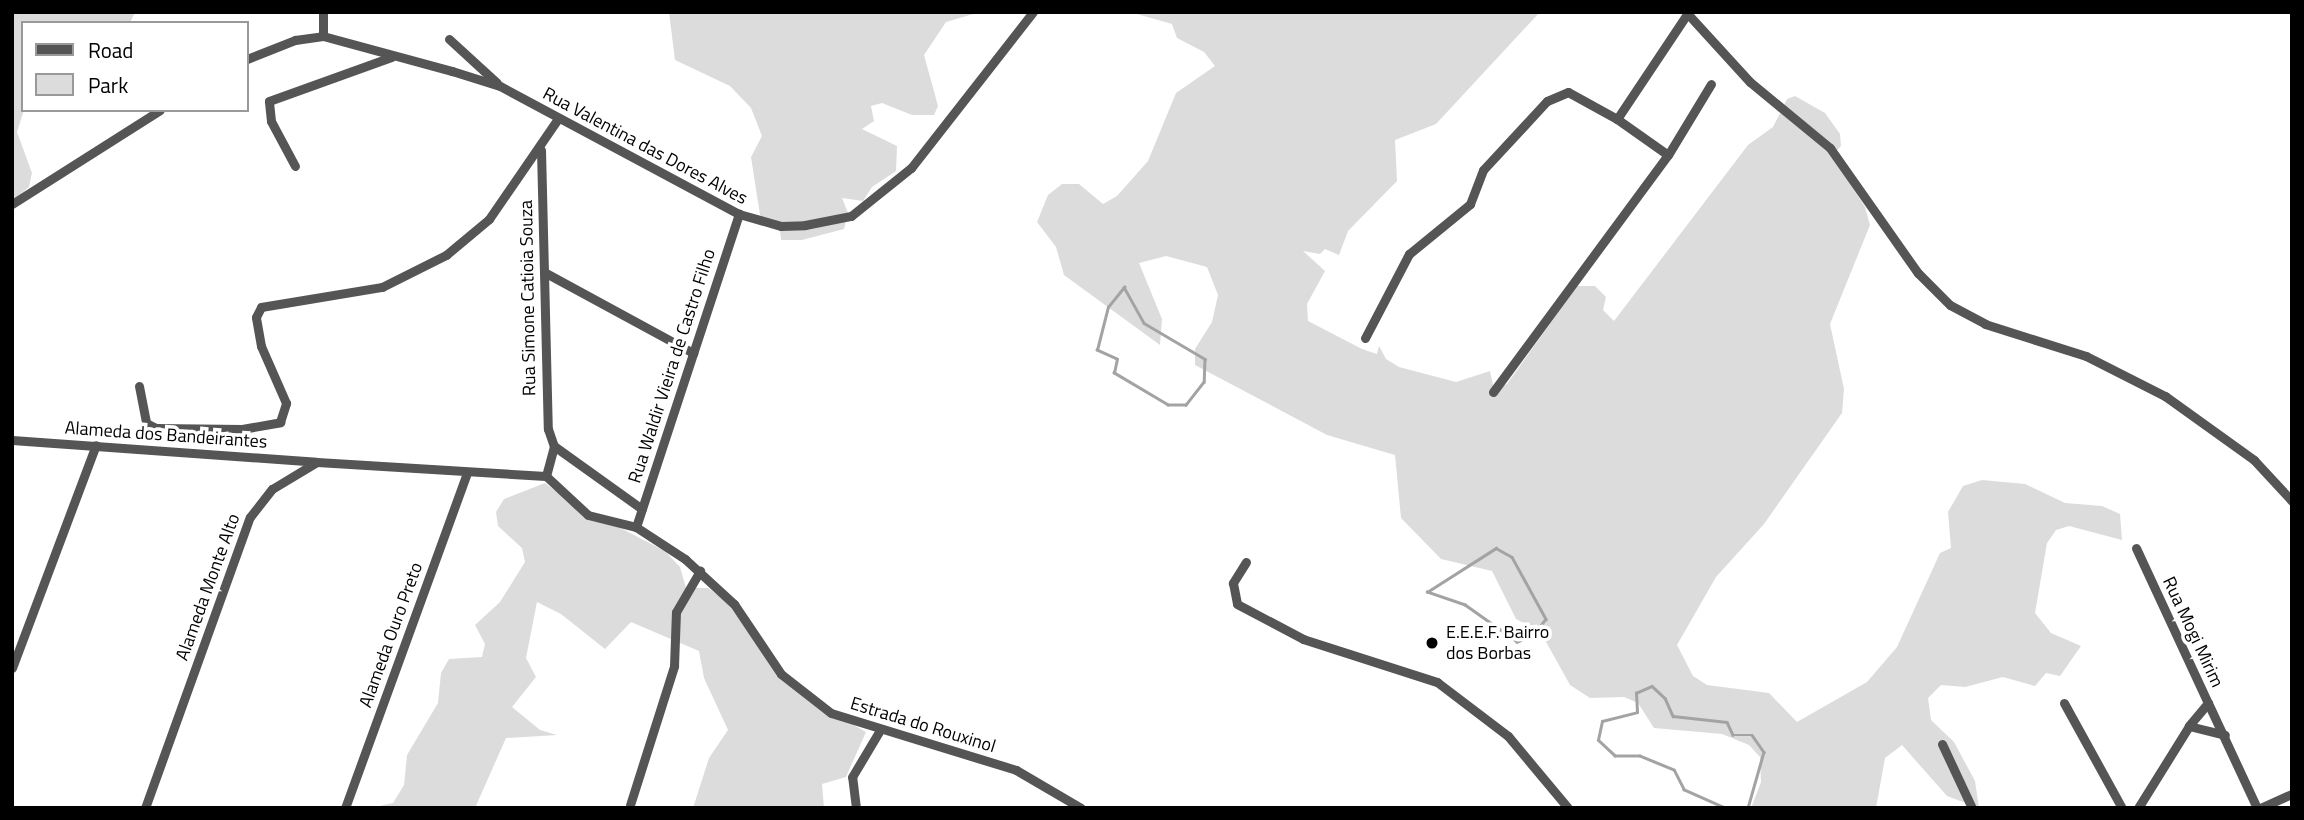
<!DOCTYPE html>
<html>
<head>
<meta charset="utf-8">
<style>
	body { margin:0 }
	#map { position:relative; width:2304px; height:820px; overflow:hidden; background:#fff; font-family:"Titillium Web",sans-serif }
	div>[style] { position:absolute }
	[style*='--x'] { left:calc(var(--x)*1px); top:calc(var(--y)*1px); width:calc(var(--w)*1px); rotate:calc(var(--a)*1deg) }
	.green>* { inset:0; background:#dcdcdc }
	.stream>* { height:2.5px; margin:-1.25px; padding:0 1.25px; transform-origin:1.25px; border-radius:1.25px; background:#a3a3a3 }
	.minor>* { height:9px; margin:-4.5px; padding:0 4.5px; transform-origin:4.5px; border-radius:4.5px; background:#555 }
	.dots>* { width:19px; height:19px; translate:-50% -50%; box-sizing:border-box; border:4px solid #fff; border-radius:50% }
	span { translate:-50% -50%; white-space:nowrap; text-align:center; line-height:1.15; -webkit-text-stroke:7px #fff; paint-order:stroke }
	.street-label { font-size:18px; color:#000 }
	.poi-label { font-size:18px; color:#000 }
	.left { translate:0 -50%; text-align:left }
	.frame { position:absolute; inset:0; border:14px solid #000; pointer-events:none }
	.legend { position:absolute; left:21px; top:21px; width:228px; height:91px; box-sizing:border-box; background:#fff; border:2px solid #999; margin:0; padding:9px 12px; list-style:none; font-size:21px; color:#000 }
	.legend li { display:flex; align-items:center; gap:14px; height:35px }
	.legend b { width:35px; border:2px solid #999 }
</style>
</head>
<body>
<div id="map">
	<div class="green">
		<i style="clip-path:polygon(12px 12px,135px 12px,130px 23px,23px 23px,24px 110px,17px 132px,32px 173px,29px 187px,12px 201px)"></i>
		<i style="clip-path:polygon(669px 12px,980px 12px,946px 22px,924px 55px,938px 106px,934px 115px,912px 115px,882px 103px,871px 106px,874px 121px,862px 129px,897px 146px,896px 171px,872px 187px,863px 201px,842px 198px,848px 213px,844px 229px,802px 240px,781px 240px,780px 231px,760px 215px,751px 157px,762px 136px,751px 108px,730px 86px,675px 60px)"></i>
		<i style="clip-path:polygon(1130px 12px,1540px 12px,1436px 124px,1395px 140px,1397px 181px,1348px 231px,1339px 255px,1325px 249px,1320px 254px,1303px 251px,1325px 271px,1307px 304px,1308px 321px,1362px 349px,1377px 354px,1379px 346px,1386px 359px,1399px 367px,1456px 382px,1490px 371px,1494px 390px,1507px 384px,1577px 286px,1595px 286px,1606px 297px,1603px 310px,1614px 321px,1748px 145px,1773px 127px,1787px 99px,1795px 96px,1825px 113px,1840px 134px,1841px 146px,1832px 156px,1865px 207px,1870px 225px,1830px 324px,1844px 389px,1842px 413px,1764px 524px,1716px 577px,1677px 645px,1693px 676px,1707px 685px,1769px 693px,1797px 722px,1867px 682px,1897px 647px,1940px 553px,1951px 548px,1948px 512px,1963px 486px,1982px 480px,2025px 484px,2065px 503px,2102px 506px,2120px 514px,2122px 540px,2069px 526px,2056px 530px,2047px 543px,2035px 613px,2051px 633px,2081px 646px,2060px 676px,2046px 673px,2035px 686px,2003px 677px,1965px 687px,1941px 685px,1928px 698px,1931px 720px,1954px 742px,1975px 781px,1979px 808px,1947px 796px,1902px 745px,1885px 758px,1876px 808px,1751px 808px,1761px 782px,1760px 757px,1749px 745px,1722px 734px,1654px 728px,1638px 703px,1624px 697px,1590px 698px,1570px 685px,1540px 631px,1516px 619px,1492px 571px,1441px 559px,1401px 518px,1395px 455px,1327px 435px,1195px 365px,1195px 349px,1212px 322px,1218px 295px,1207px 267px,1166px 256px,1139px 263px,1162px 319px,1160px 345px,1064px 275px,1056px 247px,1037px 222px,1048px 195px,1062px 184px,1079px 184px,1103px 204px,1117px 196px,1148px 161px,1176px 93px,1215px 66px,1204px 52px,1177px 38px,1172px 24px)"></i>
		<i style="clip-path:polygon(545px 483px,570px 502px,665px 551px,680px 567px,686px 588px,708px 588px,725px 600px,776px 669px,817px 704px,866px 732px,846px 777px,822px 784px,824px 808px,693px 808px,709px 758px,728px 730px,704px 678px,699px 651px,631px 622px,605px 649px,561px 614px,537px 602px,526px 658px,536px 677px,512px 707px,540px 730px,557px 735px,506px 738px,475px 808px,370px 808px,393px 803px,404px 785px,407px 755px,438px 703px,441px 673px,449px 659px,482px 657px,485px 644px,475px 625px,500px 602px,525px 562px,522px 548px,498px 526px,496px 512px,504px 499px)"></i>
	</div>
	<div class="stream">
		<i style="--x:1124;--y:287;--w:41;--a:60.9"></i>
		<i style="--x:1144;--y:323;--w:71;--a:30.5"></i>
		<i style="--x:1205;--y:359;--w:23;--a:92"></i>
		<i style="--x:1204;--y:382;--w:29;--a:128"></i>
		<i style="--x:1186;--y:405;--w:18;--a:180"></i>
		<i style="--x:1168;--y:405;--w:63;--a:-149.3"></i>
		<i style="--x:1114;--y:373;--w:14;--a:-78"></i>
		<i style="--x:1117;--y:359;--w:22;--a:-156"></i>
		<i style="--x:1097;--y:350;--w:44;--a:-75.7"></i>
		<i style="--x:1108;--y:307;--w:26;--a:-51"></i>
		<i style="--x:1496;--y:548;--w:18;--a:29"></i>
		<i style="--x:1512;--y:557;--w:71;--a:61.3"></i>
		<i style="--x:1546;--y:619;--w:21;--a:127"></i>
		<i style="--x:1533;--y:636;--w:17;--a:159"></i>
		<i style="--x:1517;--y:642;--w:64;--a:-144.6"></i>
		<i style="--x:1465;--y:605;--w:40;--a:-161.1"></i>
		<i style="--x:1427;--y:592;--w:82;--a:-32.5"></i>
		<i style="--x:1725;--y:808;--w:45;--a:-156.3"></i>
		<i style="--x:1684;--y:790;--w:22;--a:-117"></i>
		<i style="--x:1674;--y:770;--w:37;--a:-158"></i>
		<i style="--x:1640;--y:756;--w:25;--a:180"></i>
		<i style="--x:1615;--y:756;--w:23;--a:-137"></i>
		<i style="--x:1598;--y:740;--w:19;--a:-78"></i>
		<i style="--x:1602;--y:721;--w:36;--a:-14"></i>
		<i style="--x:1637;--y:712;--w:19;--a:-93"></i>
		<i style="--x:1636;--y:693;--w:17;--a:-24"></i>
		<i style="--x:1652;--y:686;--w:18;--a:43"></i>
		<i style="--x:1665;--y:698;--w:20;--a:66"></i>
		<i style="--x:1673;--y:716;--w:54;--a:6.3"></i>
		<i style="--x:1727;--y:722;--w:14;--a:65"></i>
		<i style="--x:1733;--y:735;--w:19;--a:0"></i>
		<i style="--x:1752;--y:735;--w:21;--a:55"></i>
		<i style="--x:1764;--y:752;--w:58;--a:105.9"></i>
	</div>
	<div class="minor">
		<i style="--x:1686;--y:12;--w:95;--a:47.6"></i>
		<i style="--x:1750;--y:82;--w:104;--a:39.5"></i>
		<i style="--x:1830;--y:148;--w:153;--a:54.9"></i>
		<i style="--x:1918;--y:273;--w:45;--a:45"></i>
		<i style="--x:1950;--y:305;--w:40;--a:28"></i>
		<i style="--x:1985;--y:324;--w:106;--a:17.6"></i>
		<i style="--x:2086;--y:356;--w:89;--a:26.9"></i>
		<i style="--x:2165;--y:396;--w:110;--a:35.7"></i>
		<i style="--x:2254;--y:460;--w:56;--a:47.2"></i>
		<i style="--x:323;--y:36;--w:24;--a:-90"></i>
		<i style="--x:449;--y:39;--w:65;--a:42.5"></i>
		<i style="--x:247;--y:59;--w:52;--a:-21.6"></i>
		<i style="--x:295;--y:40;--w:28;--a:-8"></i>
		<i style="--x:323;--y:36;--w:134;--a:15.2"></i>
		<i style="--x:452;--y:71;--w:50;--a:17.4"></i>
		<i style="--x:500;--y:86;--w:271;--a:28.2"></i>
		<i style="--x:739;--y:214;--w:44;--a:15.9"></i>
		<i style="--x:781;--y:226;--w:24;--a:-2"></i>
		<i style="--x:805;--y:225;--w:47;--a:-11.1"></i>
		<i style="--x:851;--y:216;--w:77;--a:-38.7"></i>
		<i style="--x:911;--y:168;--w:198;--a:-52"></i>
		<i style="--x:1617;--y:119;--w:62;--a:35.2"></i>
		<i style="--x:1668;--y:155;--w:83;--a:-58.8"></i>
		<i style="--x:541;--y:150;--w:279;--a:88.6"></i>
		<i style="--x:548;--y:429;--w:18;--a:71"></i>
		<i style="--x:554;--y:446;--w:108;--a:35.6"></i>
		<i style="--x:295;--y:166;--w:51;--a:-118.1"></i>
		<i style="--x:271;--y:121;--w:20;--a:-96"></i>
		<i style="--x:269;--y:101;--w:130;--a:-19.8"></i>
		<i style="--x:12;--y:204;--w:175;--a:-32.4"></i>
		<i style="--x:544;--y:272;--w:170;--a:28.5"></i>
		<i style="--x:1365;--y:338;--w:95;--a:-62.4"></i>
		<i style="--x:1409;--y:254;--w:79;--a:-39.3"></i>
		<i style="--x:1470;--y:204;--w:36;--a:-69"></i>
		<i style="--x:1483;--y:170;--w:94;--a:-47.2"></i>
		<i style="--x:1547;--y:101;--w:23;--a:-23"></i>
		<i style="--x:1568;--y:92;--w:56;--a:28.9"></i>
		<i style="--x:1617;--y:119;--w:126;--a:-56.3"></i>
		<i style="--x:139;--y:386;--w:38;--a:79"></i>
		<i style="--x:146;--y:423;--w:11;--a:27"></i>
		<i style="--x:156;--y:428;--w:86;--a:0.7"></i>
		<i style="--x:242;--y:429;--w:39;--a:-10"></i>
		<i style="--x:280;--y:422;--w:20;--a:-72"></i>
		<i style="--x:286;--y:403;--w:62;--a:-113.7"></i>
		<i style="--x:261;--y:346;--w:29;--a:-100"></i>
		<i style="--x:256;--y:317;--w:11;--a:-63"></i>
		<i style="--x:261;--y:307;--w:123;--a:-9.4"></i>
		<i style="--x:382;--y:287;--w:72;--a:-26.6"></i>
		<i style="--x:446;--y:255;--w:56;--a:-39.9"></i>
		<i style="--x:489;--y:219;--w:120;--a:-55.5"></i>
		<i style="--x:1493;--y:392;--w:295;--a:-53.6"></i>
		<i style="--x:12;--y:440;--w:305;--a:4.1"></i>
		<i style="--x:546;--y:476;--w:31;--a:-75"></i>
		<i style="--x:636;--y:527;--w:330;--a:-71.8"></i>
		<i style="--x:2136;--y:548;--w:171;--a:65.1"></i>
		<i style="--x:2208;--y:703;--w:30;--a:130"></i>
		<i style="--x:1246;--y:562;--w:25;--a:122"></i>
		<i style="--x:1233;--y:583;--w:21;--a:79"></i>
		<i style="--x:1237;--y:604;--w:75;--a:27.9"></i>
		<i style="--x:1303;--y:639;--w:141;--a:17.8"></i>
		<i style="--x:1437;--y:682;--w:89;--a:37.3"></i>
		<i style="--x:1508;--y:736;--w:94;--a:50.2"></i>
		<i style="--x:12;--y:668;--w:238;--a:-69.4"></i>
		<i style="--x:2064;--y:703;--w:120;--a:61.1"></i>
		<i style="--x:2208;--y:703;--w:116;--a:65"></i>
		<i style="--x:1942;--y:744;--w:71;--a:64.9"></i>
		<i style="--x:630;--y:805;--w:146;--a:-72.4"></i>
		<i style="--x:674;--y:666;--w:54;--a:-87.9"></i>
		<i style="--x:676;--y:612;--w:48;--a:-59.7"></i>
		<i style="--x:145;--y:808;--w:309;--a:-70.2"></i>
		<i style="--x:250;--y:517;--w:36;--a:-52"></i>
		<i style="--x:272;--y:489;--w:52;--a:-31"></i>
		<i style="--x:317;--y:462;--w:229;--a:3.5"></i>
		<i style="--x:546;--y:476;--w:57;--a:42.9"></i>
		<i style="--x:588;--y:515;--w:49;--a:14"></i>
		<i style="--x:636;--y:527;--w:59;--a:33.1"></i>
		<i style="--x:685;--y:559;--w:67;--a:42.6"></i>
		<i style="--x:734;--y:604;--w:84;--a:56.1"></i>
		<i style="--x:781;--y:674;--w:63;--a:38"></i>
		<i style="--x:831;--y:713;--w:194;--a:17.1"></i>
		<i style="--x:1016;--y:770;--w:75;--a:30.3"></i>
		<i style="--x:345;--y:808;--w:357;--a:-70"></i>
		<i style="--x:856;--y:808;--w:31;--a:-97"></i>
		<i style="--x:852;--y:777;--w:55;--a:-59.2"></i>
		<i style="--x:2138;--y:808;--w:97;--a:-58.1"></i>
		<i style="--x:2189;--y:726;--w:37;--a:14"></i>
		<i style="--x:2260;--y:808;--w:35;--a:-24"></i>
	</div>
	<div class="dots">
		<i style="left:1432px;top:643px;background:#000"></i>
	</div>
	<div class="street-label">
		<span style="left:645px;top:146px;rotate:28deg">Rua Valentina das Dores Alves</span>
		<span style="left:528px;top:298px;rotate:-91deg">Rua Simone Catioia Souza</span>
		<span style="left:672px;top:366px;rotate:-72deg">Rua Waldir Vieira de Castro Filho</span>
		<span style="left:166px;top:435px;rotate:4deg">Alameda dos Bandeirantes</span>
		<span style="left:208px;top:587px;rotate:-70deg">Alameda Monte Alto</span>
		<span style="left:2193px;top:632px;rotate:65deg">Rua Mogi Mirim</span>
		<span style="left:391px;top:635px;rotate:-70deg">Alameda Ouro Preto</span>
		<span style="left:923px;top:725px;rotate:17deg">Estrada do Rouxinol</span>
	</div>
	<div class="poi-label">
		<span class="left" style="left:1446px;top:643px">E.E.E.F. Bairro<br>dos Borbas</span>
	</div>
	<div class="frame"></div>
	<ul class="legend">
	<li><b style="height:9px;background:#555"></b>Road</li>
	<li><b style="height:19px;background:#dcdcdc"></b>Park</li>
	</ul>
</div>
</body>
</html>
